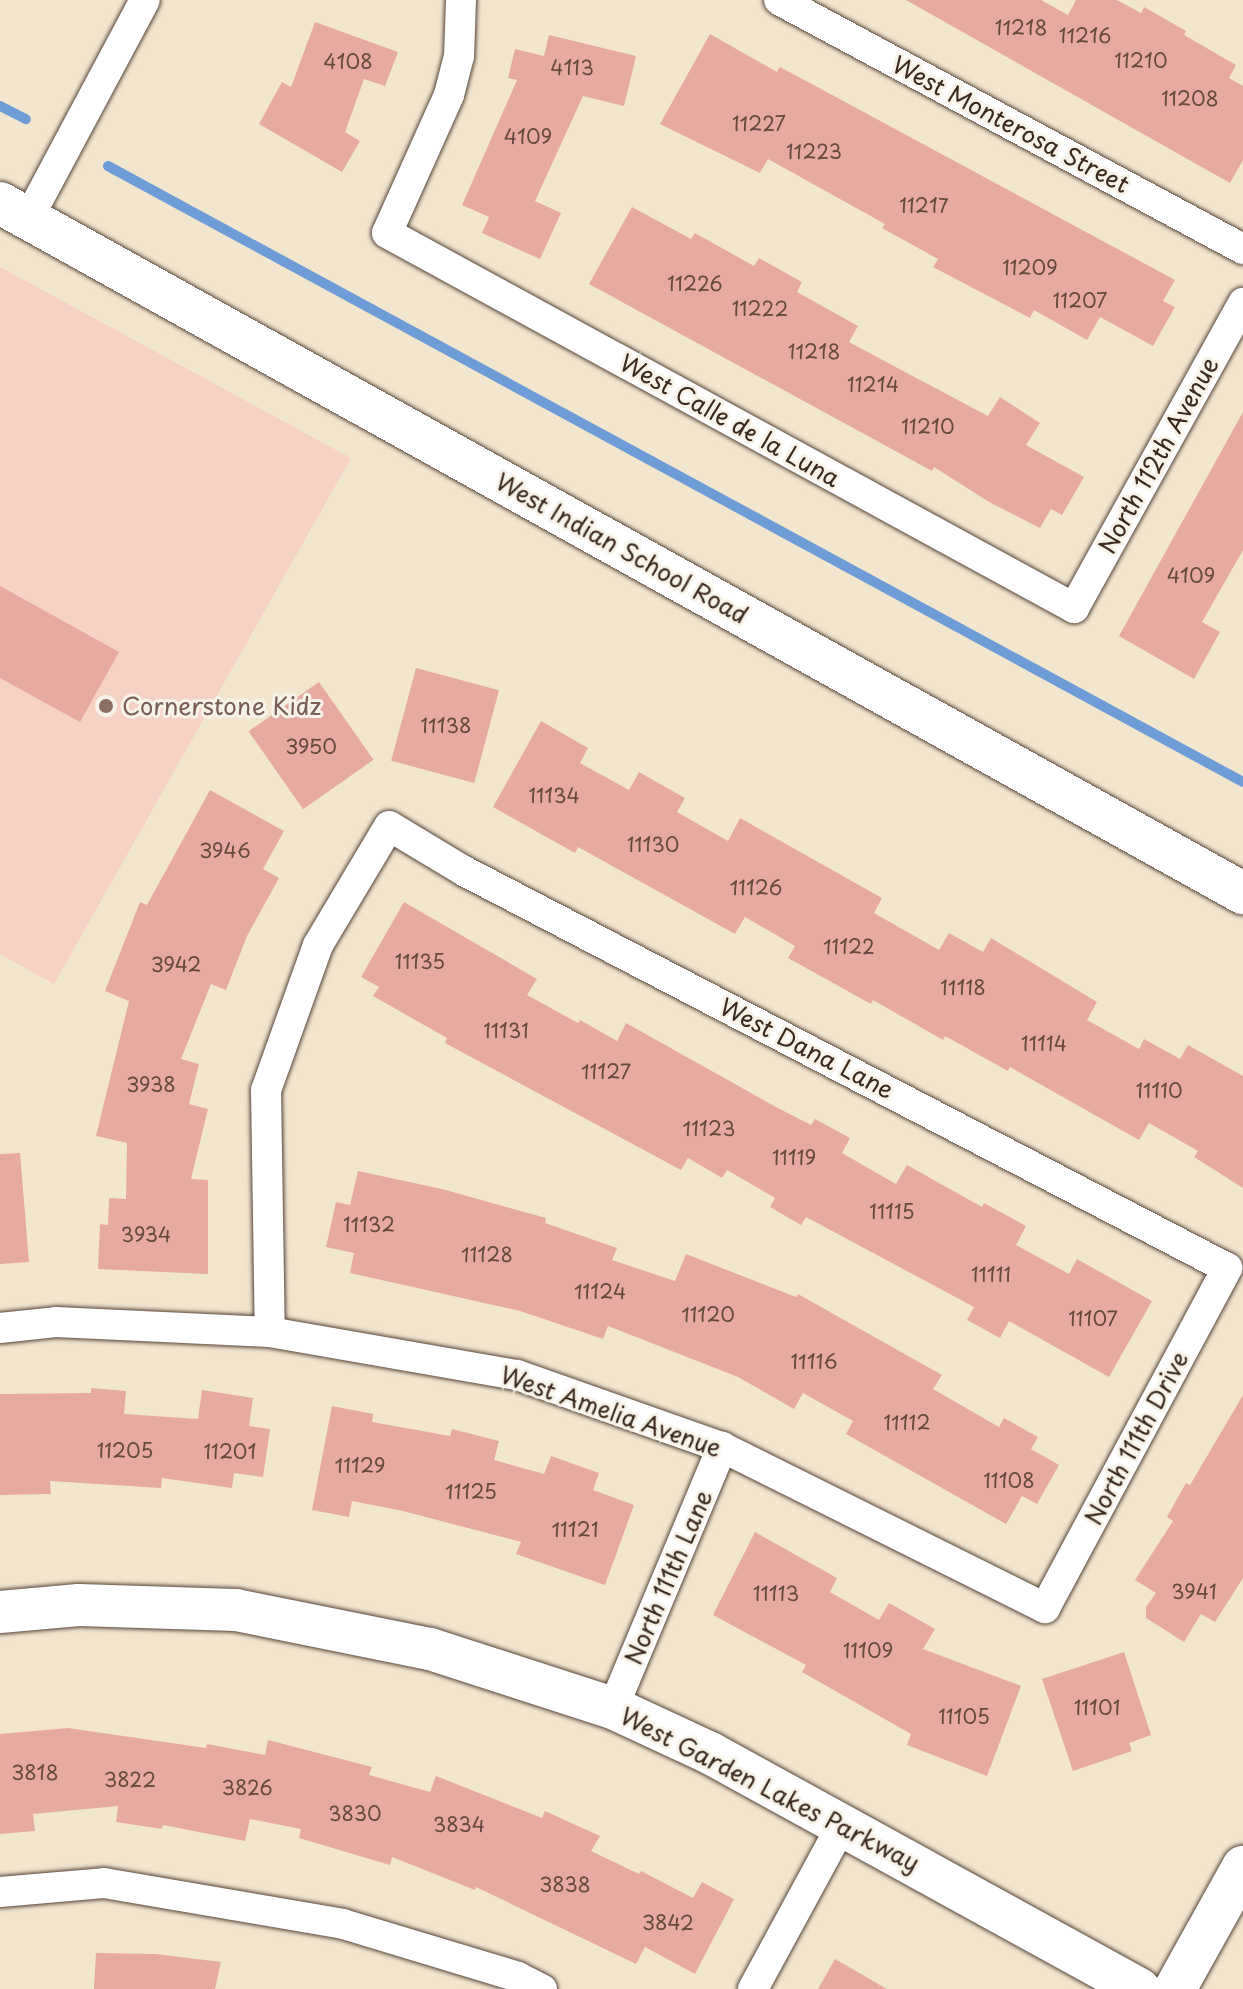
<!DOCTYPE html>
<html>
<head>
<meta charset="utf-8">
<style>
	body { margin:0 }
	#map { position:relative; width:1243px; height:1989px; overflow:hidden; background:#f3e6cf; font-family:"Playpen Sans",sans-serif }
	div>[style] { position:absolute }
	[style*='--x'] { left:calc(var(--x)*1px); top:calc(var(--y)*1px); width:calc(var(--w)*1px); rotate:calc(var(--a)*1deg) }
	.built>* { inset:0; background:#f6d1c5 }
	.stream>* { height:10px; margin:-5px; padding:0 5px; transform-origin:5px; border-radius:5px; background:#6e9cd6 }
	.building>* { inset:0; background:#e6aaa2; transform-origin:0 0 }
	.roads { filter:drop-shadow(0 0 2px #574639) drop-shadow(0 0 2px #574639) }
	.street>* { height:30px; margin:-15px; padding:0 15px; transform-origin:15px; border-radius:15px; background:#fff }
	.secondary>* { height:42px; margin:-21px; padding:0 21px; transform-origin:21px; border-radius:21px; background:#fff }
	.dots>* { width:22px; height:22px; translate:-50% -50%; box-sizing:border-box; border:4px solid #f7f3e8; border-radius:50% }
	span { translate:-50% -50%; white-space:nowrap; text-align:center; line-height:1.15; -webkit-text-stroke:6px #f7f3e8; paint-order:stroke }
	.number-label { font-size:20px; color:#664a3f }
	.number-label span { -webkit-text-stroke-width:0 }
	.street-label { font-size:24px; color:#3b2a1e }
	.education-label { font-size:24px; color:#785e54 }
	.left { translate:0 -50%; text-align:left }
</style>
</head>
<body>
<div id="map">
	<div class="built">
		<i style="clip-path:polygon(0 267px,351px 458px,54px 984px,0 954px)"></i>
	</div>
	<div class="stream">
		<i style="--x:0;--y:106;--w:29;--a:27"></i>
		<i style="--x:108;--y:166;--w:1291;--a:28.49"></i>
	</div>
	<div class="building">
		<i style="clip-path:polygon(906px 0,1041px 0,1068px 15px,1076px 0,1117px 0,1141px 13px,1144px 7px,1186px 31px,1184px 35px,1236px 65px,1229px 78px,1243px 86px,1243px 160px,1230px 183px)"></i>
		<i style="clip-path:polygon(315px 22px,398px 52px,385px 86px,364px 79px,345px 132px,360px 141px,342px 172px,259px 124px,282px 82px,291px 87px)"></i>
		<i style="clip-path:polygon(710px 34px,777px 72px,780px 67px,821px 89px,1175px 280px,1163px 301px,1175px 307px,1153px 346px,1100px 317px,1087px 340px,1034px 310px,1030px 318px,933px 267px,938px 259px,882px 228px,885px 224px,768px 159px,760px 173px,660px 124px)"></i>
		<i style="clip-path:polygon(549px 35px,636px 56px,624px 106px,583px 96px,535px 201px,561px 213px,540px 259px,482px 233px,489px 217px,462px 205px,517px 80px,508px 78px,515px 49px,544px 56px)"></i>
		<i style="clip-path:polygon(632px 207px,691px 239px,695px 233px,754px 266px,759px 258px,802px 282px,797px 292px,858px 326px,849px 342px,905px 372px,988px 416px,1000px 397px,1040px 423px,1026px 445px,1084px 477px,1062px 515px,1051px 509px,1040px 528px,989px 502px,934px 467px,932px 471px,589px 284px)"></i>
		<i style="clip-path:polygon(1243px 412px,1243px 550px,1202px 622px,1220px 632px,1194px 679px,1119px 636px)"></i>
		<i style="clip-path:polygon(0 586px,119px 652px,80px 722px,0 678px)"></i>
		<i style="left:416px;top:668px;width:86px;height:96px;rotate:15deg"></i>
		<i style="left:319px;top:682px;width:95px;height:86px;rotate:55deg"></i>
		<i style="clip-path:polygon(541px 721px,588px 748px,580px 763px,629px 790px,639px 772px,685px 798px,677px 812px,728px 841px,740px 818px,882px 898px,874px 913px,939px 950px,949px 933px,983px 952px,991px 938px,1097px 1002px,1087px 1020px,1139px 1049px,1144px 1039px,1180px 1059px,1188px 1045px,1243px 1076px,1243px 1188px,1194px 1157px,1198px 1151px,1149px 1123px,1139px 1140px,1010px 1067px,1008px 1071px,945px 1036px,943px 1040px,873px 1000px,871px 1004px,788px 958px,795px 946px,745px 917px,735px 934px,578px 847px,575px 853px,493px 807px)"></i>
		<i style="clip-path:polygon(210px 790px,284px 831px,263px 869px,279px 878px,247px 936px,226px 990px,211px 984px,181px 1059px,199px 1064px,189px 1104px,208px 1109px,191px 1179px,208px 1180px,208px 1274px,98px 1269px,100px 1224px,108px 1225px,109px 1198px,126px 1199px,127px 1143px,96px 1136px,129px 1001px,105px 991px,140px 902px,147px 905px)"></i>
		<i style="clip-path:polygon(404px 902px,537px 979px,527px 995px,578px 1023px,580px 1020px,617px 1041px,626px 1023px,776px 1107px,811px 1125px,815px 1119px,850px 1138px,842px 1153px,896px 1184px,907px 1165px,982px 1207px,984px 1203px,1026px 1226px,1016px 1245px,1069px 1274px,1077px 1259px,1152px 1301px,1109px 1377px,1009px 1321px,1000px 1338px,967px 1320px,974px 1307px,806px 1217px,801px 1225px,770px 1207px,775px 1198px,727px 1170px,722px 1178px,688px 1158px,681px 1170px,445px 1043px,447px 1038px,373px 996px,379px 987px,361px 977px)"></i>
		<i style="clip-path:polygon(20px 1153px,29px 1262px,0 1264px,0 1154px)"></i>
		<i style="clip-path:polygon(358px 1171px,442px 1189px,546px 1218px,545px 1223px,617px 1248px,612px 1260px,675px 1281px,686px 1254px,796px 1297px,798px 1294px,942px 1375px,933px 1389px,999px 1427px,1004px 1418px,1038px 1437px,1031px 1449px,1059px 1465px,1037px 1504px,1022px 1496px,1006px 1524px,846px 1434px,853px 1421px,803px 1393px,794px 1409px,738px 1377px,608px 1326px,603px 1339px,520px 1311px,350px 1273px,354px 1253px,326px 1247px,336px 1202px,350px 1205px)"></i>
		<i style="clip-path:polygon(91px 1388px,126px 1391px,124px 1414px,198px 1419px,202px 1390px,253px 1398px,249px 1426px,270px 1429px,263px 1477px,234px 1473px,232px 1488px,162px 1478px,161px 1488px,50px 1481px,51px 1494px,0 1495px,0 1394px,91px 1393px)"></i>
		<i style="clip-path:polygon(1243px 1395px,1243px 1578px,1215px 1622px,1201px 1614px,1184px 1642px,1146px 1618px,1146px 1607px,1156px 1593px,1135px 1580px,1173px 1521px,1167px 1517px,1186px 1483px,1190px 1485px)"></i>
		<i style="clip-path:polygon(332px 1406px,373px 1414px,372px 1422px,450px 1436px,452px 1429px,499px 1441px,494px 1460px,544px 1474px,551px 1456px,599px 1473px,593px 1490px,634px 1505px,605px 1585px,516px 1554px,521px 1542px,403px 1511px,352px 1501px,349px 1517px,312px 1510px)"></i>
		<i style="clip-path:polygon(755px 1532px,837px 1578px,830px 1592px,879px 1620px,889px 1603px,935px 1629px,923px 1649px,1021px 1686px,987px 1776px,907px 1745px,911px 1734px,802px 1672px,806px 1665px,713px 1615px)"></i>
		<i style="clip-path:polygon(1124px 1652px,1151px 1735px,1129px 1743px,1132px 1751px,1073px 1771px,1042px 1679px)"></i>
		<i style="clip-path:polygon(68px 1728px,206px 1748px,207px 1744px,265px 1755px,268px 1740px,372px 1767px,369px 1775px,430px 1792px,436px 1776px,542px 1818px,545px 1811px,600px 1836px,591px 1851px,639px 1874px,641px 1871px,693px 1898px,702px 1882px,734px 1899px,695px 1974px,645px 1947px,636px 1964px,476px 1887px,475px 1890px,392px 1857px,390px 1865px,299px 1838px,301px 1829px,250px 1819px,245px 1841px,163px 1825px,162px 1829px,116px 1822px,118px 1806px,33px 1814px,35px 1831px,0 1834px,0 1734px)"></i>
		<i style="clip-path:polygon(96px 1953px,156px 1954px,221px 1962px,215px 1989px,94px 1989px)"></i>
		<i style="clip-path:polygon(835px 1959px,887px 1989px,818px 1989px)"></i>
	</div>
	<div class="roads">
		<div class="street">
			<i style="--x:461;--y:0;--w:56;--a:92"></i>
			<i style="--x:459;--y:56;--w:40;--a:104.4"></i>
			<i style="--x:449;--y:95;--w:151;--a:114.2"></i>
			<i style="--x:387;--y:233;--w:783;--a:28.63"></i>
			<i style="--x:1074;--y:608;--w:349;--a:-61"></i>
			<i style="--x:779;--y:0;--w:527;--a:28.22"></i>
			<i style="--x:28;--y:219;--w:248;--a:-61.9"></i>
			<i style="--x:0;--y:1328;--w:56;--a:-6.1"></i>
			<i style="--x:56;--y:1322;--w:214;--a:2.7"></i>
			<i style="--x:270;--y:1332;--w:251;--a:9.9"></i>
			<i style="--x:517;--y:1375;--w:217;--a:19.4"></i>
			<i style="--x:722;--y:1447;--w:361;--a:26.5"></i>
			<i style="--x:1045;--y:1608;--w:386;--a:-61.8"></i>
			<i style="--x:1227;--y:1268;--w:860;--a:-152.51"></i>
			<i style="--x:464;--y:871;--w:87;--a:-149"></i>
			<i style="--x:389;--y:826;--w:139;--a:120.8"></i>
			<i style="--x:318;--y:945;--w:154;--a:109.7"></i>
			<i style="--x:266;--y:1090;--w:242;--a:89.1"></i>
			<i style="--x:613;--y:1708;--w:283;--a:-67.3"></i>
			<i style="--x:0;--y:1892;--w:104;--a:-4.9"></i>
			<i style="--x:104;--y:1883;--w:242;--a:9.7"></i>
			<i style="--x:343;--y:1924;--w:183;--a:16.8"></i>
			<i style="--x:518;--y:1977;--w:27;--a:27"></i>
			<i style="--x:753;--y:1989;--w:187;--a:-61.5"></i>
		</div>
		<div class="secondary">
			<i style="--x:0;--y:203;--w:1422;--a:29.04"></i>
			<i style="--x:0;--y:1612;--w:79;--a:-5.1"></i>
			<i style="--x:79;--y:1605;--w:157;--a:1.8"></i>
			<i style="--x:236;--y:1610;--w:198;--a:11.4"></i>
			<i style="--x:430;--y:1649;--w:192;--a:17.9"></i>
			<i style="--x:613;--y:1708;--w:107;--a:24.9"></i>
			<i style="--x:710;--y:1753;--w:490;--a:28.8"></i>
			<i style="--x:1175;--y:1989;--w:140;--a:-60.9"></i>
		</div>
	</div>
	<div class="dots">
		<i style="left:106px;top:706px;background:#8d6e63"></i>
	</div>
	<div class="number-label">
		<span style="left:1021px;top:27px">11218</span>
		<span style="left:1085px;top:35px">11216</span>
		<span style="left:1141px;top:60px">11210</span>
		<span style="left:348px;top:61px">4108</span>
		<span style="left:572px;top:67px">4113</span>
		<span style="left:1190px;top:98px">11208</span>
		<span style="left:759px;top:123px">11227</span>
		<span style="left:528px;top:136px">4109</span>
		<span style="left:814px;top:151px">11223</span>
		<span style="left:924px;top:205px">11217</span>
		<span style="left:1030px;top:267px">11209</span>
		<span style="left:695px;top:283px">11226</span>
		<span style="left:1080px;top:300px">11207</span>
		<span style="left:760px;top:308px">11222</span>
		<span style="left:814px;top:351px">11218</span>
		<span style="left:873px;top:384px">11214</span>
		<span style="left:928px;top:426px">11210</span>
		<span style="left:1191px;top:575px">4109</span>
		<span style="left:446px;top:725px">11138</span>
		<span style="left:311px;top:746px">3950</span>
		<span style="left:554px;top:795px">11134</span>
		<span style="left:653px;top:844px">11130</span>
		<span style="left:225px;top:850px">3946</span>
		<span style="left:756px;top:887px">11126</span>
		<span style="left:849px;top:946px">11122</span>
		<span style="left:420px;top:961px">11135</span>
		<span style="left:176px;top:964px">3942</span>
		<span style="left:963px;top:987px">11118</span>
		<span style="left:506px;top:1030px">11131</span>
		<span style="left:1044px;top:1043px">11114</span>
		<span style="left:606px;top:1071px">11127</span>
		<span style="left:151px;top:1084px">3938</span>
		<span style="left:1159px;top:1090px">11110</span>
		<span style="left:709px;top:1128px">11123</span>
		<span style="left:794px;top:1157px">11119</span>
		<span style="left:892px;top:1211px">11115</span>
		<span style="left:369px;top:1224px">11132</span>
		<span style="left:146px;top:1234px">3934</span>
		<span style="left:487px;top:1254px">11128</span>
		<span style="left:991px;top:1274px">11111</span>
		<span style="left:600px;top:1291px">11124</span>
		<span style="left:708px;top:1314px">11120</span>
		<span style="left:1093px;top:1318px">11107</span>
		<span style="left:814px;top:1361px">11116</span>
		<span style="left:907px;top:1422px">11112</span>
		<span style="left:125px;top:1450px">11205</span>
		<span style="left:230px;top:1451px">11201</span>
		<span style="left:360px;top:1465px">11129</span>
		<span style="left:1009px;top:1480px">11108</span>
		<span style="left:471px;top:1491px">11125</span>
		<span style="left:575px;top:1529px">11121</span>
		<span style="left:1194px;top:1591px">3941</span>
		<span style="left:776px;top:1593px">11113</span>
		<span style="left:868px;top:1650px">11109</span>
		<span style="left:1097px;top:1707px">11101</span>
		<span style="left:964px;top:1716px">11105</span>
		<span style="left:35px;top:1772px">3818</span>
		<span style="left:130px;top:1779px">3822</span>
		<span style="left:247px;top:1787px">3826</span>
		<span style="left:355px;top:1813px">3830</span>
		<span style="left:459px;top:1824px">3834</span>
		<span style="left:565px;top:1884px">3838</span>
		<span style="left:668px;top:1922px">3842</span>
	</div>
	<div class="street-label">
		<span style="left:1011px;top:124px;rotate:28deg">West Monterosa Street</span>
		<span style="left:730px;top:420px;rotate:29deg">West Calle de la Luna</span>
		<span style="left:1158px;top:455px;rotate:-61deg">North 112th Avenue</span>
		<span style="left:622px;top:548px;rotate:29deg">West Indian School Road</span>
		<span style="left:807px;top:1048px;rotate:27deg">West Dana Lane</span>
		<span style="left:611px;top:1411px;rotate:19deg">West Amelia Avenue</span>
		<span style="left:1136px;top:1438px;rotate:-62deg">North 111th Drive</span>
		<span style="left:668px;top:1577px;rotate:-67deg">North 111th Lane</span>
		<span style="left:770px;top:1789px;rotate:27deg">West Garden Lakes Parkway</span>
	</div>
	<div class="education-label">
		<span class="left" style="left:122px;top:706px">Cornerstone Kidz</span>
	</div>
</div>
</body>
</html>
